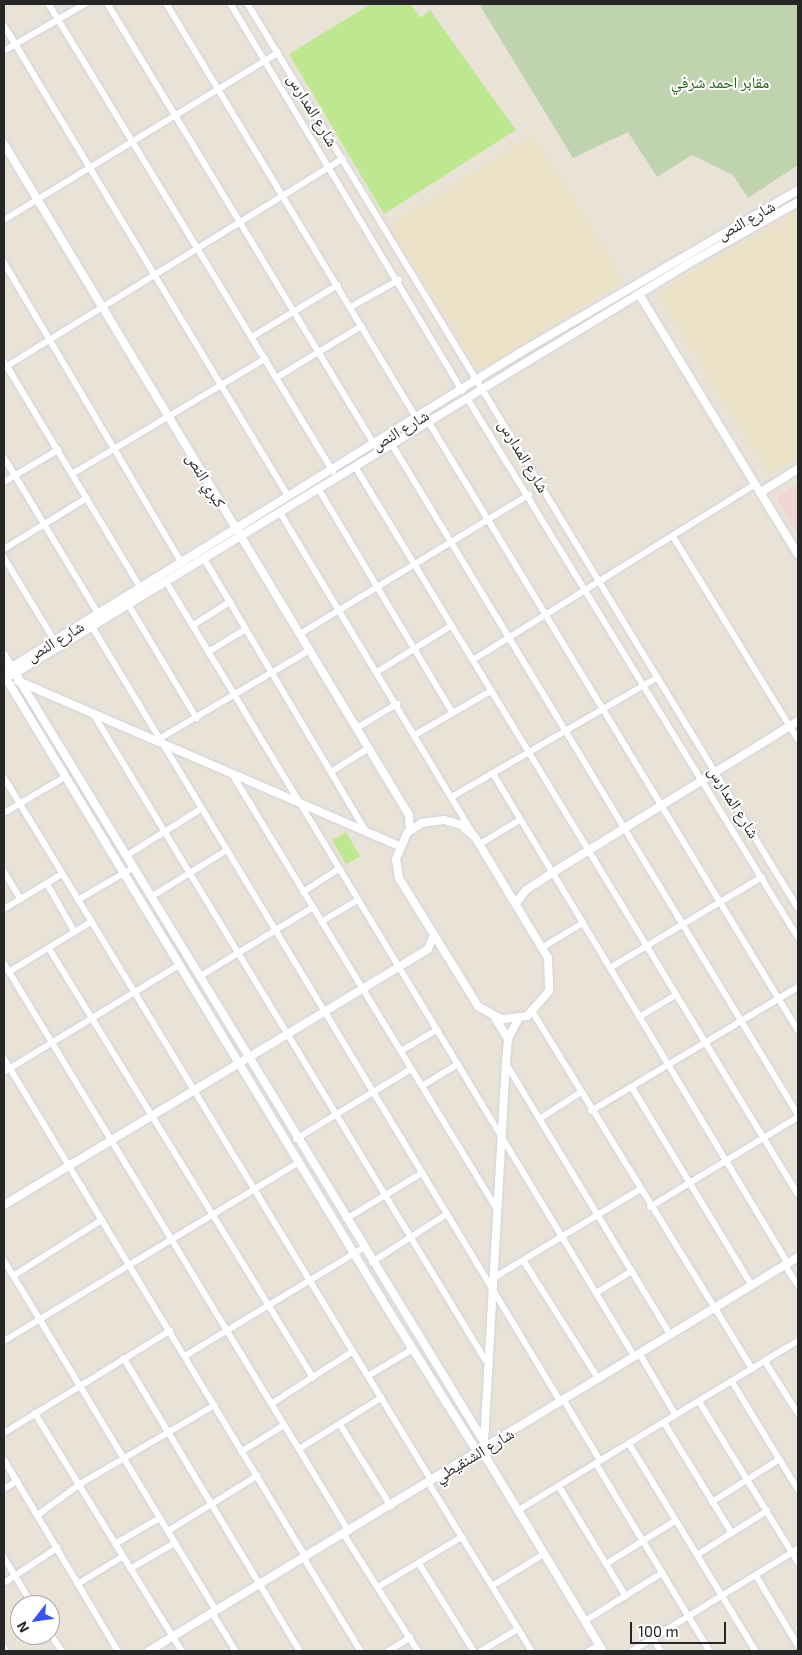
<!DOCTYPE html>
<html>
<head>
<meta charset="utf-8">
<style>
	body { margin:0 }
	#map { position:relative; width:802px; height:1655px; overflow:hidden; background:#e9e2d7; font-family:"Exo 2","Noto Naskh Arabic",sans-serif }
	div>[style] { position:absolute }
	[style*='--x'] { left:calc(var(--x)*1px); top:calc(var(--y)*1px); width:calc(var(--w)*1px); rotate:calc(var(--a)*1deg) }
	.education>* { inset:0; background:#ebe1c6; transform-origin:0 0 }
	.medical>* { inset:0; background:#f1d4d4 }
	.cemetery>* { inset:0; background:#bfd3af }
	.pitch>* { inset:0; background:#bee88f; transform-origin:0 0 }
	.roads { filter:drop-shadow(0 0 1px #cdd0e0) drop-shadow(0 0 1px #cdd0e0) }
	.street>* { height:5.5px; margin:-2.75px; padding:0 2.75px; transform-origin:2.75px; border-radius:2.75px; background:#fff }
	.secondary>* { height:8px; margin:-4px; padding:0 4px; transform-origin:4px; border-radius:4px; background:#fff }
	span { translate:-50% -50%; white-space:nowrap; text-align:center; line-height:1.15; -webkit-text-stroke:4px #fff; paint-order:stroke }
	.park-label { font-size:16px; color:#256019 }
	.street-label { font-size:16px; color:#262626 }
	.frame { position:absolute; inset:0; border:5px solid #262626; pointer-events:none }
	.north { position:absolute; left:10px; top:1595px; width:50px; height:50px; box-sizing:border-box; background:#fff; border:1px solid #a8a8a8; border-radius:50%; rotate:240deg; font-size:14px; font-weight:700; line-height:20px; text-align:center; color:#262626 }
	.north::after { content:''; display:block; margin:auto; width:18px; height:22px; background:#3751f7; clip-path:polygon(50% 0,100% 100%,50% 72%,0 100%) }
	.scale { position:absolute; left:630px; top:1622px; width:96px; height:22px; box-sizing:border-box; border:2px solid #262626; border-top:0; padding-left:6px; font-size:15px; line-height:18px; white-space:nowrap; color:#262626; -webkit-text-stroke:4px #fff; paint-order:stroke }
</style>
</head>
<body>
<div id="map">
	<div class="education">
		<i style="left:533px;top:135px;width:172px;height:170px;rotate:58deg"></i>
		<i style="clip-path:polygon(798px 210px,798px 456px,769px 475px,656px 293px)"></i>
	</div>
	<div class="medical">
		<i style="clip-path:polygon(798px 484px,798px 535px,776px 497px)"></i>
	</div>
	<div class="cemetery">
		<i style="clip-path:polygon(479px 4px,798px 4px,798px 165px,748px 198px,733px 175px,692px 155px,657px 177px,628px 132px,573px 158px)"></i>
	</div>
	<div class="pitch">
		<i style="clip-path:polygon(371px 4px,411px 4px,421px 18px,430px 10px,516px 130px,384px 214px,289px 54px)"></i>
		<i style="left:346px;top:832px;width:28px;height:16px;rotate:60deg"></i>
	</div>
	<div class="roads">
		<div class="street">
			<i style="--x:49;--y:4;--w:547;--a:58.69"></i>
			<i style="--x:108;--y:4;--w:516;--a:58.81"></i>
			<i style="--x:167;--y:4;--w:484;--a:58.9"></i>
			<i style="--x:231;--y:4;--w:451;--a:59.1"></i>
			<i style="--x:248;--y:4;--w:1058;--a:58.68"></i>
			<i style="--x:4;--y:25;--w:551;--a:58.88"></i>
			<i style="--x:4;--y:51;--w:94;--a:-30.1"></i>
			<i style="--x:4;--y:220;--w:321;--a:-31.4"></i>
			<i style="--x:4;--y:262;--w:350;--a:59.4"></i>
			<i style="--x:351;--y:307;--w:55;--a:-29.4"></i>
			<i style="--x:252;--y:337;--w:100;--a:-31.2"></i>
			<i style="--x:4;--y:361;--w:265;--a:58.9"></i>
			<i style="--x:4;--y:368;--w:398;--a:-31.7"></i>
			<i style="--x:276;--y:378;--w:100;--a:-31.2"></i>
			<i style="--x:468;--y:399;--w:631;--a:58.48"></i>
			<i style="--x:429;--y:422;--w:711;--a:58.75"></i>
			<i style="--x:392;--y:444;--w:783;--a:58.79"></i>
			<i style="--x:4;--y:457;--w:186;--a:58.9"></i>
			<i style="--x:355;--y:466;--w:852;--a:58.68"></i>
			<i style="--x:72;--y:474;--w:225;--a:-30.8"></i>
			<i style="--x:4;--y:482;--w:63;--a:-30.7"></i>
			<i style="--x:319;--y:489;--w:261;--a:59.1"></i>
			<i style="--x:280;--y:512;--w:375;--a:59"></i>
			<i style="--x:673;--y:536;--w:238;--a:58.4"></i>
			<i style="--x:4;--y:549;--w:97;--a:-31.6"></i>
			<i style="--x:4;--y:557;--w:98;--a:58.7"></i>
			<i style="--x:204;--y:558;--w:317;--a:59.3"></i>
			<i style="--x:166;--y:581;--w:907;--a:58.85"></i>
			<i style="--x:129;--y:605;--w:132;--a:59"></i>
			<i style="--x:92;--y:626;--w:907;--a:58.85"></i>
			<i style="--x:192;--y:626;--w:45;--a:-32.3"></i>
			<i style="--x:300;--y:634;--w:268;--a:-31.3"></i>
			<i style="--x:208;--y:652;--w:44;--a:-31.2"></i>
			<i style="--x:473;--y:660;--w:333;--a:-31.9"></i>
			<i style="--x:377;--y:672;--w:87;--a:-31.9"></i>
			<i style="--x:93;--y:713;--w:756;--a:58.75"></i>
			<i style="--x:357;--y:728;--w:47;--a:-31"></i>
			<i style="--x:415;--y:735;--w:88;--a:-30.1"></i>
			<i style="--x:159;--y:739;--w:175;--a:-30.5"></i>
			<i style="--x:331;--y:772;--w:45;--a:-32.3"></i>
			<i style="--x:493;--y:773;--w:572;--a:58.95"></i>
			<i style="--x:233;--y:775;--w:506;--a:58.67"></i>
			<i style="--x:4;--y:777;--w:824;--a:58.7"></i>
			<i style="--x:452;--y:797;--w:238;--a:-30.2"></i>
			<i style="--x:4;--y:813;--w:71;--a:-30.5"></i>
			<i style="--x:480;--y:844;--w:47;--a:-31"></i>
			<i style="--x:126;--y:856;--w:89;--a:-32.1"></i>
			<i style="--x:4;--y:871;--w:33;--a:59"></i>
			<i style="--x:47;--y:883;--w:56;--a:60.3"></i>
			<i style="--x:303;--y:892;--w:43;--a:-32.6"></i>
			<i style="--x:151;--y:897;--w:89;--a:-31.7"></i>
			<i style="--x:78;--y:900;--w:64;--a:-30.2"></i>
			<i style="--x:4;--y:909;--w:68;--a:-31.1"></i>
			<i style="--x:321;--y:922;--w:43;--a:-30.7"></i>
			<i style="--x:543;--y:947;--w:47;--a:-31"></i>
			<i style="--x:49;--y:948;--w:504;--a:58.39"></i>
			<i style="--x:4;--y:963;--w:665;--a:58.73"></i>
			<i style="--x:610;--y:968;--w:177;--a:-30.9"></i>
			<i style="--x:9;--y:972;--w:96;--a:-31.4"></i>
			<i style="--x:199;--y:977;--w:132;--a:-31.4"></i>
			<i style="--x:533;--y:1012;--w:419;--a:58.4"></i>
			<i style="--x:639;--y:1017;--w:43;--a:-30.7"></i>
			<i style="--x:401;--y:1051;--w:42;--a:-30.3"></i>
			<i style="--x:4;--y:1058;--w:583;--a:58.82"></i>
			<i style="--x:506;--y:1063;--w:318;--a:58.8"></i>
			<i style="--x:4;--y:1072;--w:205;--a:-31.4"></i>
			<i style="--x:422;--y:1086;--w:42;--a:-31.4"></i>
			<i style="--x:632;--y:1087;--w:232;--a:58.8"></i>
			<i style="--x:591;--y:1111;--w:241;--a:-30.9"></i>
			<i style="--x:541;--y:1118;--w:46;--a:-32.7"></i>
			<i style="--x:296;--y:1139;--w:135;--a:-31.3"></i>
			<i style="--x:650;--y:1207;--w:173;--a:-31.3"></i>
			<i style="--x:346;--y:1219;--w:89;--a:-31.2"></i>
			<i style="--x:4;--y:1260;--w:409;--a:58.8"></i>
			<i style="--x:524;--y:1261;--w:140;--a:57.6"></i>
			<i style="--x:372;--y:1262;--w:89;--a:-32.6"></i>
			<i style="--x:785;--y:1265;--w:24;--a:57"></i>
			<i style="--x:13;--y:1276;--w:105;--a:-32.2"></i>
			<i style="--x:492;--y:1279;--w:172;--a:-31.2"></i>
			<i style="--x:596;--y:1293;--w:42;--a:-31.4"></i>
			<i style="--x:4;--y:1341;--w:345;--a:-31.2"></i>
			<i style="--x:640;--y:1354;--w:71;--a:59.5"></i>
			<i style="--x:185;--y:1356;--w:208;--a:-31.2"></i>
			<i style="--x:124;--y:1358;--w:342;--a:59"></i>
			<i style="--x:765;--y:1361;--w:62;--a:57.6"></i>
			<i style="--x:368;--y:1376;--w:52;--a:-31"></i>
			<i style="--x:732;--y:1381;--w:127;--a:58.6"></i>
			<i style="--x:564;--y:1400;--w:70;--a:59"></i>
			<i style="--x:699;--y:1401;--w:189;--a:58.4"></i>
			<i style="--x:271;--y:1404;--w:96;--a:-32.7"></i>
			<i style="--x:35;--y:1413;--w:280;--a:58.3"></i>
			<i style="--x:664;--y:1422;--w:130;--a:58.5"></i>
			<i style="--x:340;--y:1424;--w:97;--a:58.1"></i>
			<i style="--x:4;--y:1433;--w:195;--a:-31.6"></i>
			<i style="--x:629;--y:1443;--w:244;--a:58.6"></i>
			<i style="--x:299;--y:1449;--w:97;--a:-31.9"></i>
			<i style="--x:241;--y:1452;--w:51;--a:-32.1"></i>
			<i style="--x:4;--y:1459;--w:223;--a:59.3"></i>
			<i style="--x:596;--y:1463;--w:220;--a:58.8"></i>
			<i style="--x:429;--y:1483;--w:197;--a:58.5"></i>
			<i style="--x:559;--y:1486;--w:129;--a:58.7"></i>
			<i style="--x:4;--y:1489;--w:15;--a:-32"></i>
			<i style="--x:712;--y:1502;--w:80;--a:-32.3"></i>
			<i style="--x:517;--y:1511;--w:328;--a:-31.2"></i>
			<i style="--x:38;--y:1515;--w:52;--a:-36.4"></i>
			<i style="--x:80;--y:1484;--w:156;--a:-30.3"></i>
			<i style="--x:168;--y:1531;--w:105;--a:-31.7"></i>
			<i style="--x:344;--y:1534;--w:138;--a:57.7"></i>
			<i style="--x:115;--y:1544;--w:52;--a:-30"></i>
			<i style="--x:697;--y:1555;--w:83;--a:-32.2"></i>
			<i style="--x:4;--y:1557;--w:56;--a:58.9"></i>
			<i style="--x:304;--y:1558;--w:109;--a:58.5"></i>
			<i style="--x:419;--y:1563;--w:104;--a:58"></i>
			<i style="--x:606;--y:1564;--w:81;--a:-31.9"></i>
			<i style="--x:130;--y:1569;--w:52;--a:-30"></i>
			<i style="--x:756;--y:1575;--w:82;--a:59"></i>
			<i style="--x:4;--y:1583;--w:64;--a:-33.4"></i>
			<i style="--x:78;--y:1584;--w:52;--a:-31.5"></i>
			<i style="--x:492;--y:1586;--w:61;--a:-31.6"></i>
			<i style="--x:378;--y:1587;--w:98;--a:-30.8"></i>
			<i style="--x:212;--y:1612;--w:46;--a:58.4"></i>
			<i style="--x:585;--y:1621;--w:91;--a:-31.9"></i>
			<i style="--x:50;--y:1633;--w:22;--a:56"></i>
			<i style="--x:653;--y:1638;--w:15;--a:58"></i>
			<i style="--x:4;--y:1647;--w:4;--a:63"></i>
			<i style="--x:388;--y:1651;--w:26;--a:-31"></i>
			<i style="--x:481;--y:1651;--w:43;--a:-30.7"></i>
			<i style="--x:589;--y:1651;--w:12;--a:-31"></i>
			<i style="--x:632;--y:1651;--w:195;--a:-31.6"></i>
		</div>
		<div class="secondary">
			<i style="--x:4;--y:144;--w:784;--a:58.89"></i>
			<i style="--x:409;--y:815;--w:15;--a:86"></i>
			<i style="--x:639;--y:294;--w:305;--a:58.6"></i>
			<i style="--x:761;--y:492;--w:44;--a:-31.9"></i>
			<i style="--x:4;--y:655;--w:922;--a:58.62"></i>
			<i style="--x:484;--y:1442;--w:17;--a:80"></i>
			<i style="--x:7;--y:670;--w:604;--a:-31.74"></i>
			<i style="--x:521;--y:352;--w:321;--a:-30.3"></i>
			<i style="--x:4;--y:675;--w:740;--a:58.82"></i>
			<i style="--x:387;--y:1308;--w:171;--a:57.9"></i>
			<i style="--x:478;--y:1453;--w:11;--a:34"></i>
			<i style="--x:487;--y:1459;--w:224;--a:58.9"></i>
			<i style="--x:12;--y:675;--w:791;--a:-31.3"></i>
			<i style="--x:688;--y:264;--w:126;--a:-29.4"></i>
			<i style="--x:18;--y:681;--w:415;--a:23.4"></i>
			<i style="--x:444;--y:820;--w:18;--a:16"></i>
			<i style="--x:461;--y:825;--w:18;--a:41"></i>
			<i style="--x:475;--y:837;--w:141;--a:58.9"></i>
			<i style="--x:548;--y:958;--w:33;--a:88"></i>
			<i style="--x:549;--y:991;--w:33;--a:131"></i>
			<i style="--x:527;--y:1016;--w:26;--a:173"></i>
			<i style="--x:501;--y:1019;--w:26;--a:-151"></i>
			<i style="--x:478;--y:1006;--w:150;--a:-121.7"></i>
			<i style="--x:399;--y:878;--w:19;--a:-99"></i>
			<i style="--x:396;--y:859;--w:28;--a:-67"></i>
			<i style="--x:407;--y:833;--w:18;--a:-34"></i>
			<i style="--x:422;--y:823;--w:22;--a:-8"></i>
			<i style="--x:516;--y:903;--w:16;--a:-52"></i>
			<i style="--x:526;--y:890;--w:31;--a:-33"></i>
			<i style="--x:552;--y:873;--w:289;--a:-31.7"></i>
			<i style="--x:495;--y:1018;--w:25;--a:58"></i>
			<i style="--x:4;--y:1205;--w:495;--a:-31.1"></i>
			<i style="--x:428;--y:949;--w:13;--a:-67"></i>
			<i style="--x:484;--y:1442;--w:381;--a:-86.7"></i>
			<i style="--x:506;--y:1062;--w:23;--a:-85"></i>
			<i style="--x:508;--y:1039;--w:22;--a:-63"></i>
			<i style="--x:149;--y:1651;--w:759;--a:-31.26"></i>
		</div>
	</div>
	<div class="park-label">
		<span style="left:720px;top:82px">مقابر احمد شرفي</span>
	</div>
	<div class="street-label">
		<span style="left:313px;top:110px;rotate:59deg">شارع المدارس</span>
		<span style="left:746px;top:220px;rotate:-29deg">شارع النص</span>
		<span style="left:400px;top:430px;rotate:-31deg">شارع النص</span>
		<span style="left:524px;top:456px;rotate:59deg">شارع المدارس</span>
		<span style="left:206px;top:480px;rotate:59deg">كبري النص</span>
		<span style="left:55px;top:641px;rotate:-31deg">شارع النص</span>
		<span style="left:734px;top:802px;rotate:58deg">شارع المدارس</span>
		<span style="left:474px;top:1455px;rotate:-31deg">شارع الشنقيطي</span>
	</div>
	<div class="frame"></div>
	<div class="north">N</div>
	<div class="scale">100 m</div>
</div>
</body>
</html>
